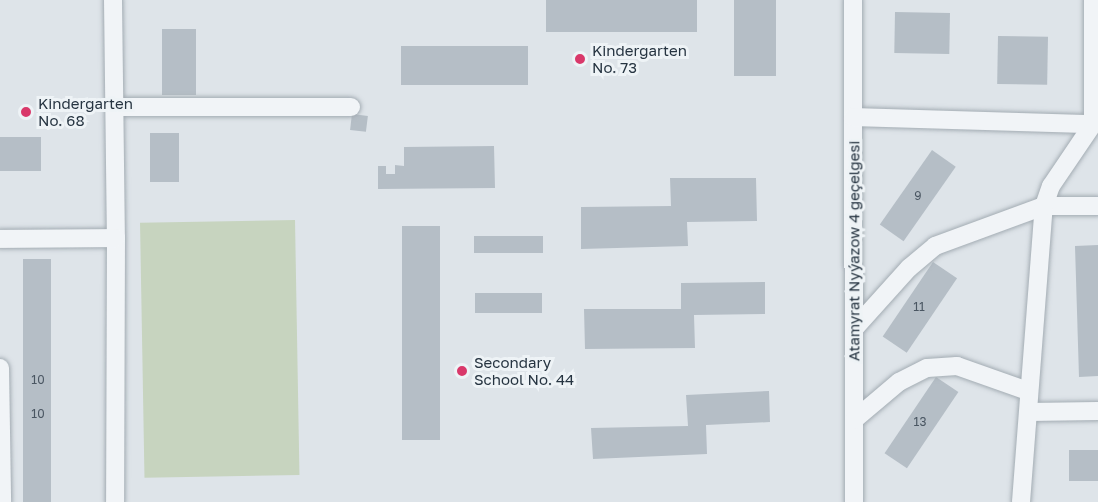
<!DOCTYPE html>
<html>
<head>
<meta charset="utf-8">
<style>
	body { margin:0 }
	#map { position:relative; width:1098px; height:502px; overflow:hidden; background:#dee4e9; font-family:"Golos Text",sans-serif }
	div>[style] { position:absolute }
	[style*='--x'] { left:calc(var(--x)*1px); top:calc(var(--y)*1px); width:calc(var(--w)*1px); rotate:calc(var(--a)*1deg) }
	.green>* { inset:0; background:#c7d4bf; transform-origin:0 0 }
	.building>* { inset:0; background:#b5bec6; transform-origin:0 0 }
	.roads { filter:drop-shadow(0 0 2px #a3acb3) drop-shadow(0 0 2px #a3acb3) }
	.minor>* { height:18px; margin:-9px; padding:0 9px; transform-origin:9px; border-radius:9px; background:#f1f4f7 }
	.dots>* { width:16px; height:16px; translate:-50% -50%; box-sizing:border-box; border:3px solid #eef3f6; border-radius:50% }
	span { translate:-50% -50%; white-space:nowrap; text-align:center; line-height:1.15; -webkit-text-stroke:6px #eef3f6; paint-order:stroke }
	.number-label { font-size:12px; color:#4a5662 }
	.number-label span { -webkit-text-stroke-width:0 }
	.poi-label { font-size:15px; color:#263441 }
	.left { translate:0 -50%; text-align:left }
	.street-label { font-size:15px; color:#263441 }
</style>
</head>
<body>
<div id="map">
	<div class="green">
		<i style="left:295px;top:220px;width:255px;height:155px;rotate:89deg"></i>
	</div>
	<div class="building">
		<i style="left:546px;top:0;width:151px;height:32px"></i>
		<i style="left:734px;top:0;width:42px;height:76px"></i>
		<i style="left:895px;top:12px;width:55px;height:41px;rotate:1deg"></i>
		<i style="left:162px;top:29px;width:34px;height:66px"></i>
		<i style="left:998px;top:36px;width:50px;height:48px;rotate:1deg"></i>
		<i style="left:528px;top:46px;width:39px;height:127px;rotate:90deg"></i>
		<i style="left:352px;top:114px;width:16px;height:16px;rotate:7deg"></i>
		<i style="left:150px;top:133px;width:29px;height:49px"></i>
		<i style="left:0;top:137px;width:41px;height:34px"></i>
		<i style="clip-path:polygon(494px 146px,495px 188px,378px 189px,378px 166px,386px 166px,386px 174px,395px 174px,395px 165px,404px 166px,404px 147px)"></i>
		<i style="left:932px;top:150px;width:29px;height:91px;rotate:35deg"></i>
		<i style="clip-path:polygon(670px 178px,756px 178px,757px 221px,687px 222px,688px 246px,581px 249px,581px 207px,671px 206px)"></i>
		<i style="left:402px;top:226px;width:38px;height:214px"></i>
		<i style="left:543px;top:236px;width:17px;height:69px;rotate:90deg"></i>
		<i style="clip-path:polygon(1098px 245px,1098px 376px,1079px 377px,1075px 246px)"></i>
		<i style="left:23px;top:259px;width:28px;height:243px"></i>
		<i style="left:933px;top:262px;width:29px;height:90px;rotate:34deg"></i>
		<i style="clip-path:polygon(765px 282px,765px 314px,694px 315px,695px 348px,585px 349px,584px 309px,681px 309px,681px 283px)"></i>
		<i style="left:542px;top:293px;width:20px;height:67px;rotate:90deg"></i>
		<i style="left:936px;top:377px;width:27px;height:92px;rotate:34deg"></i>
		<i style="clip-path:polygon(769px 391px,770px 422px,706px 425px,707px 454px,593px 459px,591px 428px,688px 426px,686px 395px)"></i>
		<i style="left:1098px;top:450px;width:31px;height:29px;rotate:90deg"></i>
	</div>
	<div class="roads">
		<div class="minor">
			<i style="--x:113;--y:0;--w:238;--a:89.3"></i>
			<i style="--x:116;--y:238;--w:264;--a:90.2"></i>
			<i style="--x:853;--y:0;--w:502;--a:89.89"></i>
			<i style="--x:115;--y:107;--w:236;--a:0"></i>
			<i style="--x:853;--y:117;--w:240;--a:1.7"></i>
			<i style="--x:0;--y:239;--w:116;--a:-0.5"></i>
			<i style="--x:854;--y:329;--w:82;--a:-48"></i>
			<i style="--x:909;--y:268;--w:34;--a:-40"></i>
			<i style="--x:935;--y:246;--w:116;--a:-20.2"></i>
			<i style="--x:1044;--y:206;--w:54;--a:0"></i>
			<i style="--x:0;--y:368;--w:134;--a:89.1"></i>
			<i style="--x:1029;--y:412;--w:69;--a:-0.8"></i>
			<i style="--x:854;--y:420;--w:59;--a:-40.2"></i>
			<i style="--x:899;--y:382;--w:31;--a:-27"></i>
			<i style="--x:927;--y:368;--w:30;--a:-4"></i>
			<i style="--x:957;--y:366;--w:75;--a:19.4"></i>
			<i style="--x:1021;--y:502;--w:297;--a:-85.6"></i>
			<i style="--x:1044;--y:206;--w:21;--a:-71"></i>
			<i style="--x:1051;--y:186;--w:75;--a:-55.9"></i>
			<i style="--x:1093;--y:124;--w:124;--a:-90"></i>
		</div>
	</div>
	<div class="dots">
		<i style="left:580px;top:59px;background:#d9386a"></i>
		<i style="left:26px;top:112px;background:#d9386a"></i>
		<i style="left:462px;top:371px;background:#d9386a"></i>
	</div>
	<div class="number-label">
		<span style="left:918px;top:196px">9</span>
		<span style="left:919px;top:307px">11</span>
		<span style="left:38px;top:380px">10</span>
		<span style="left:38px;top:414px">10</span>
		<span style="left:920px;top:422px">13</span>
	</div>
	<div class="poi-label">
		<span class="left" style="left:592px;top:59px">Kindergarten<br>No. 73</span>
		<span class="left" style="left:38px;top:112px">Kindergarten<br>No. 68</span>
		<span class="left" style="left:474px;top:371px">Secondary<br>School No. 44</span>
	</div>
	<div class="street-label">
		<span style="left:854px;top:251px;rotate:-90deg">Atamyrat Nyýazow 4 geçelgesi</span>
	</div>
</div>
</body>
</html>
